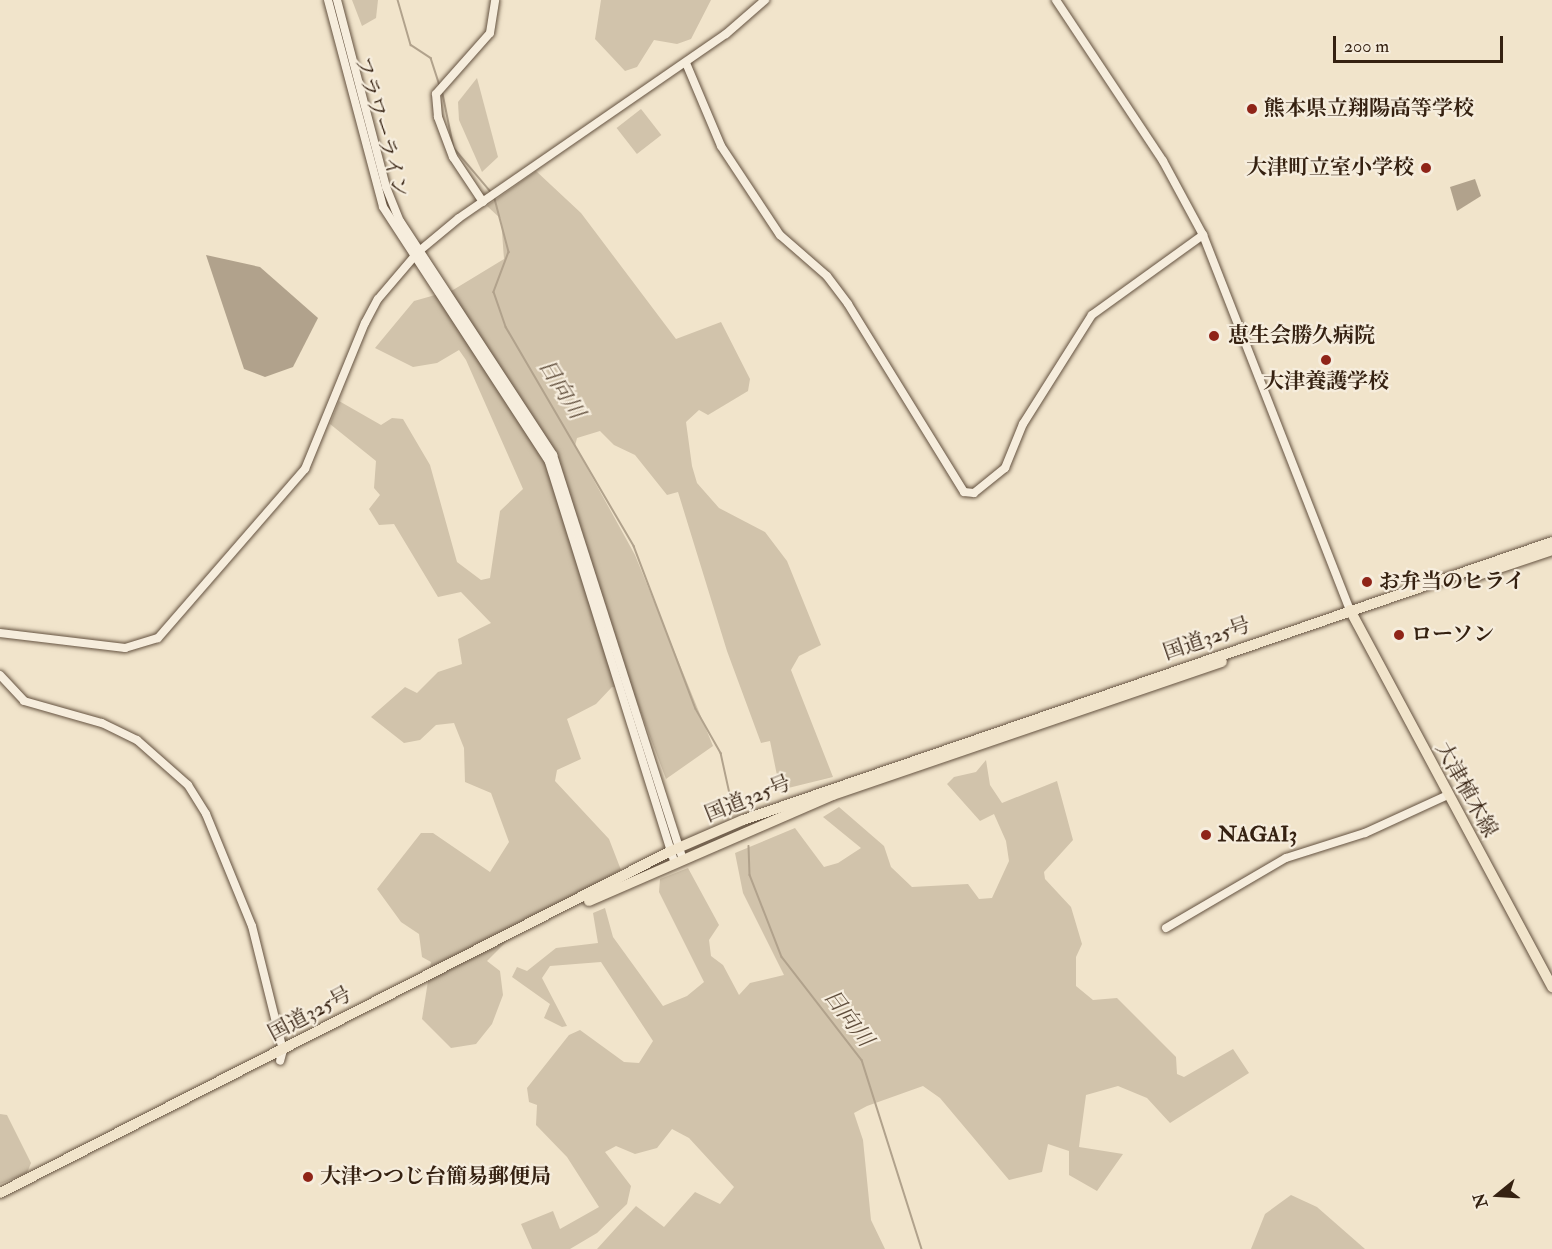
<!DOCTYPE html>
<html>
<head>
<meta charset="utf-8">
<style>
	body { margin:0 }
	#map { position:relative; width:1552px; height:1249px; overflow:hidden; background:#f1e4cb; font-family:"IM FELL Double Pica","Noto Serif JP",serif }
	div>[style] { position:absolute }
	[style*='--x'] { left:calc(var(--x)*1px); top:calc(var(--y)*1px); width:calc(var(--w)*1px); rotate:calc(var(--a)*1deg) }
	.green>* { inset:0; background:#d1c3ab; transform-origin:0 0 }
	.water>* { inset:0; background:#b1a28c }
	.stream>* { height:1.5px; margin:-0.75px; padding:0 0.75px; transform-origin:0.75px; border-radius:0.75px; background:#b1a28c }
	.roads { filter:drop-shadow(0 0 2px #645240) drop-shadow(0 0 2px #645240) }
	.tertiary>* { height:8px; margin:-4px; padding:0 4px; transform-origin:4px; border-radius:4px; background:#f6eddd }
	.primary>* { height:10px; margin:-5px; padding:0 5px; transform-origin:5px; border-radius:5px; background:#f1e4cb }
	.trunk>* { height:10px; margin:-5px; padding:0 5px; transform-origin:5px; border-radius:5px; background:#f1e4cb }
	.dots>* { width:16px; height:16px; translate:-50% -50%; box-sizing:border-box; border:3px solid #f6eddd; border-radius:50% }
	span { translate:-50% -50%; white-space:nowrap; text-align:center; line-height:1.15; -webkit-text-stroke:4.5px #f6eddd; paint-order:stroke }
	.poi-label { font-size:21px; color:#352111; font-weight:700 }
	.left { translate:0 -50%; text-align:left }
	.right { translate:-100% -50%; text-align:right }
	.street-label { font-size:21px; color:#352111 }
	.water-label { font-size:22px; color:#604e3c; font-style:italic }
	.north { position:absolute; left:1468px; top:1165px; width:60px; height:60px; -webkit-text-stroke:4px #f6eddd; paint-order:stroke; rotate:252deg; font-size:16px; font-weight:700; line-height:24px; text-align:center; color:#352111 }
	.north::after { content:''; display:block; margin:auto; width:21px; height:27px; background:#352111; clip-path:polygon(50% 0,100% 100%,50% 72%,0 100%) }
	.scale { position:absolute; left:1333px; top:36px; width:170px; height:27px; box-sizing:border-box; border:3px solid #352111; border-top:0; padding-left:8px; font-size:18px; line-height:21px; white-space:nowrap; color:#352111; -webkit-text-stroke:4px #f6eddd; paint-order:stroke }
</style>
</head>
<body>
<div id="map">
	<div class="green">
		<i style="clip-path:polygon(352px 0,378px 0,376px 18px,362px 26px)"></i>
		<i style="clip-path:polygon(601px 0,711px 0,691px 39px,677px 44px,654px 40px,637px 67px,625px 71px,595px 39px)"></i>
		<i style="clip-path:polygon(477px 78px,498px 157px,482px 172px,459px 120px,458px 102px)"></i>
		<i style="left:641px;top:109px;width:33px;height:31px;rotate:52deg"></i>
		<i style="clip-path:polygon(536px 171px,581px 213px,676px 339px,721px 322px,750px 379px,748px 391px,708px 415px,699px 410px,686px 422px,692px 466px,697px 483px,719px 508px,765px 532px,787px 561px,821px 645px,799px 656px,791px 670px,833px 777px,780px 790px,770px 741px,761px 743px,727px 651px,678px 492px,667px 495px,635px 455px,614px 445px,600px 431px,577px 438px,575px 446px,635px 555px,713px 746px,666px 779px,632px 689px,612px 687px,596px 704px,567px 719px,581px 759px,557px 770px,555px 781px,609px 839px,621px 870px,530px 918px,487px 961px,500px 971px,503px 995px,492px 1024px,476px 1044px,451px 1048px,422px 1019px,431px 962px,422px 957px,419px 934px,401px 922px,377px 889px,421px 833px,433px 833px,490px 872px,509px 842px,491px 793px,465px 782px,464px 748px,454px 723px,436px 725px,420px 740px,404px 743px,371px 717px,405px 687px,417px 693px,438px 672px,462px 664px,458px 639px,491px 623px,461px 592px,438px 597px,394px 524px,379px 525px,369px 509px,380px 495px,374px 488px,376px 461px,330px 424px,339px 401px,381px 425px,392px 418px,403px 419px,430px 465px,457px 562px,481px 580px,490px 578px,500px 511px,523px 489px,466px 360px,459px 350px,437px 363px,413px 367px,375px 348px,414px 301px,453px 290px,504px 259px,501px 219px,487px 206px)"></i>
		<i style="clip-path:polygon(986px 760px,990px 785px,1002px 803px,1057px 781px,1073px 840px,1044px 872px,1045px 879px,1071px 907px,1082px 944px,1076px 957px,1076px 986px,1093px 1000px,1117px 998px,1176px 1057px,1177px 1074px,1184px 1077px,1233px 1049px,1249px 1073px,1170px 1123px,1147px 1098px,1118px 1086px,1086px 1095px,1079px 1147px,1123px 1154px,1097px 1191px,1069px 1175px,1069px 1151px,1048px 1144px,1042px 1172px,1009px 1180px,940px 1098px,923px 1086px,867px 1106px,854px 1113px,863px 1140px,871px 1220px,885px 1249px,597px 1249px,636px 1206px,664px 1227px,695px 1192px,720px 1204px,734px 1187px,689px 1138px,672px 1129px,657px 1148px,635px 1154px,616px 1146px,605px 1152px,631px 1186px,627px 1204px,597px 1233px,570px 1249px,532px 1249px,521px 1224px,553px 1211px,560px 1229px,599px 1207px,567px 1157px,536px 1125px,537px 1105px,529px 1102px,527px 1088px,569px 1035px,580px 1030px,624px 1062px,639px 1063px,653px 1041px,601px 962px,550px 966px,542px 978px,567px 1026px,562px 1027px,544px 1018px,550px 1004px,512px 977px,517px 967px,527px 971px,556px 948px,598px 943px,593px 913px,605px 908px,613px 937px,663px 1006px,687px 996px,704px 982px,659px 892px,660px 879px,688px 868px,719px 925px,709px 940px,711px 956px,723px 965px,739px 995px,750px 983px,784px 975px,743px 893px,735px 853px,795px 828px,824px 867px,838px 863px,861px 848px,823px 817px,839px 807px,884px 846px,891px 867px,912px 887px,968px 884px,979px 899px,992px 898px,1009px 861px,1006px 841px,994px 814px,980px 821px,947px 784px,954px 777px,976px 772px)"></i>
		<i style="clip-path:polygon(0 1114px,7px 1115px,31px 1163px,27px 1173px,0 1184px)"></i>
		<i style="clip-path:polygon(1291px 1195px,1317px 1207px,1365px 1249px,1251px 1249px,1265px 1214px)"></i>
	</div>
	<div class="water">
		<i style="clip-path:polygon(1475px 179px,1481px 196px,1457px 211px,1450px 187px)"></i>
		<i style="clip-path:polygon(206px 255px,260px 267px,318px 318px,293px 367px,265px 377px,244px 369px)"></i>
	</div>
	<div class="stream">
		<i style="--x:398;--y:0;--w:47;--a:73.9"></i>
		<i style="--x:411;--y:45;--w:24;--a:33"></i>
		<i style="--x:431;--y:58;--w:29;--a:72"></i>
		<i style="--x:443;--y:94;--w:55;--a:78.5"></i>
		<i style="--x:454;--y:148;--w:57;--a:49.9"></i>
		<i style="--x:495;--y:199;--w:55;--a:75.2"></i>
		<i style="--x:509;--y:252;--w:43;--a:110.6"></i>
		<i style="--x:494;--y:292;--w:37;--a:71"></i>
		<i style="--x:506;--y:327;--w:254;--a:59.7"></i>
		<i style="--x:634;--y:546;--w:174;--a:69.2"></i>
		<i style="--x:696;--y:709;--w:51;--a:60.4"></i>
		<i style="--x:721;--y:753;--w:51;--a:77.6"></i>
		<i style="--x:749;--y:846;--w:29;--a:88"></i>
		<i style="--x:750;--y:875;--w:88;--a:68.7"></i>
		<i style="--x:782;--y:957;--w:130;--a:52.2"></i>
		<i style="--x:862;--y:1060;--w:198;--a:72.4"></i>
	</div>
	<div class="roads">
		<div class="tertiary">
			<i style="--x:328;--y:0;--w:214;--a:75.1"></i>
			<i style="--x:383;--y:207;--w:304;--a:56.9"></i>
			<i style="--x:549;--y:462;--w:420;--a:72.6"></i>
			<i style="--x:337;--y:0;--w:193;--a:75.3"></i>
			<i style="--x:386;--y:187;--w:37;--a:68"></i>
			<i style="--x:400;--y:221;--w:280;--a:56.8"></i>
			<i style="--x:553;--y:455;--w:424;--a:72.2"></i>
			<i style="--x:1056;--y:0;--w:193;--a:56.4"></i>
			<i style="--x:1163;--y:161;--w:84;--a:61.6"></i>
			<i style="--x:1203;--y:235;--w:403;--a:68.6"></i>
			<i style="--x:686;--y:63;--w:90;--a:67.1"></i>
			<i style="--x:721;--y:146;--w:107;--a:56.5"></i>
			<i style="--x:780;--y:235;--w:62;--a:41.1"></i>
			<i style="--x:827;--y:276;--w:35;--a:53"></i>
			<i style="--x:848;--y:304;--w:221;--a:58.3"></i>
			<i style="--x:964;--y:492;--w:10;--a:6"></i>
			<i style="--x:974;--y:493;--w:40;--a:-39"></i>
			<i style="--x:1005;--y:468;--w:48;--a:-67.8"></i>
			<i style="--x:1023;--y:424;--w:129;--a:-57.7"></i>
			<i style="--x:1092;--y:315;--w:137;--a:-35.8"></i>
			<i style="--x:483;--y:202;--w:54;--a:-123.7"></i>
			<i style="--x:453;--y:157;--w:43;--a:-110.6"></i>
			<i style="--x:438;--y:117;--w:23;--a:-95"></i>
			<i style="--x:436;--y:94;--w:81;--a:-48.5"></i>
			<i style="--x:490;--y:33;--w:33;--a:-81"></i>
			<i style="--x:0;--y:633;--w:126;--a:6.8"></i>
			<i style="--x:125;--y:648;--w:34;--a:-17"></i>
			<i style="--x:158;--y:638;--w:224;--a:-49"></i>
			<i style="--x:305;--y:469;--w:158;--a:-67.7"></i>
			<i style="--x:365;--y:323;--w:27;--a:-62"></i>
			<i style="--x:378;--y:299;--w:62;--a:-49.6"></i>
			<i style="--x:418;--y:252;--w:53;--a:-39.7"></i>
			<i style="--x:459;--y:218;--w:324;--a:-34.6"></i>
			<i style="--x:726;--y:34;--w:52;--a:-41.1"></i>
			<i style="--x:0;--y:675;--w:35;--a:47"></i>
			<i style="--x:24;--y:701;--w:81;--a:15.8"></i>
			<i style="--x:102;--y:723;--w:39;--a:26"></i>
			<i style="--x:137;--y:740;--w:68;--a:41.4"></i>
			<i style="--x:188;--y:785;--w:34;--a:58"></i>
			<i style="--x:206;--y:814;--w:121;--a:67.7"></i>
			<i style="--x:252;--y:926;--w:128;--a:76"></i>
			<i style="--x:283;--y:1050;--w:11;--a:105"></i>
			<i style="--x:1166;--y:928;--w:139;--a:-30.3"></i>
			<i style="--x:1286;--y:858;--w:83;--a:-17.6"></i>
			<i style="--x:1365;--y:833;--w:89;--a:-24.6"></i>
		</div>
		<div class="primary">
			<i style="--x:1350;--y:610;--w:428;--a:61.8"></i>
		</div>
		<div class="trunk">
			<i style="--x:1472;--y:577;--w:84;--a:-18.6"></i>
			<i style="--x:589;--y:901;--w:266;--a:-23.5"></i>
			<i style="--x:833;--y:795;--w:411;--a:-18.9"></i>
			<i style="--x:0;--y:1193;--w:753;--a:-27.01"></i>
			<i style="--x:671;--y:851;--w:78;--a:-23.3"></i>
			<i style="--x:743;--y:820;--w:855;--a:-18.96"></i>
		</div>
	</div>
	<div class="dots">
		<i style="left:1252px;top:109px;background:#8f2418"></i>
		<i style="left:1426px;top:168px;background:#8f2418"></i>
		<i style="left:1214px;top:336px;background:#8f2418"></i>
		<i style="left:1326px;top:360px;background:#8f2418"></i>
		<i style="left:1367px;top:582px;background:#8f2418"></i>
		<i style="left:1399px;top:635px;background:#8f2418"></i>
		<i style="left:1206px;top:835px;background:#8f2418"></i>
		<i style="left:308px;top:1177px;background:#8f2418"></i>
	</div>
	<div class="poi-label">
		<span class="left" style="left:1264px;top:109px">熊本県立翔陽高等学校</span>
		<span class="right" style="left:1414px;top:168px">大津町立室小学校</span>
		<span class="left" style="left:1228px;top:336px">恵生会勝久病院</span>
		<span style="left:1326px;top:382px">大津養護学校</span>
		<span class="left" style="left:1379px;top:582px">お弁当のヒライ</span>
		<span class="left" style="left:1411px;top:635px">ローソン</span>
		<span class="left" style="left:1218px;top:835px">NAGAI3</span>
		<span class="left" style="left:320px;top:1177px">大津つつじ台簡易郵便局</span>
	</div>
	<div class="street-label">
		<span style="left:381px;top:127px;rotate:74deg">フラワーライン</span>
		<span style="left:1207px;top:639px;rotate:-19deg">国道325号</span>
		<span style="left:1466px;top:790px;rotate:61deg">大津植木線</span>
		<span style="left:748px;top:799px;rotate:-22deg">国道325号</span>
		<span style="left:310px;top:1014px;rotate:-28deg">国道325号</span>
	</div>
	<div class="water-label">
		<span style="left:561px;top:389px;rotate:58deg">日向川</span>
		<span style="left:848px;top:1018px;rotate:53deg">日向川</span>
	</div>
	<div class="north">N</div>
	<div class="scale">200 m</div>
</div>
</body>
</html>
